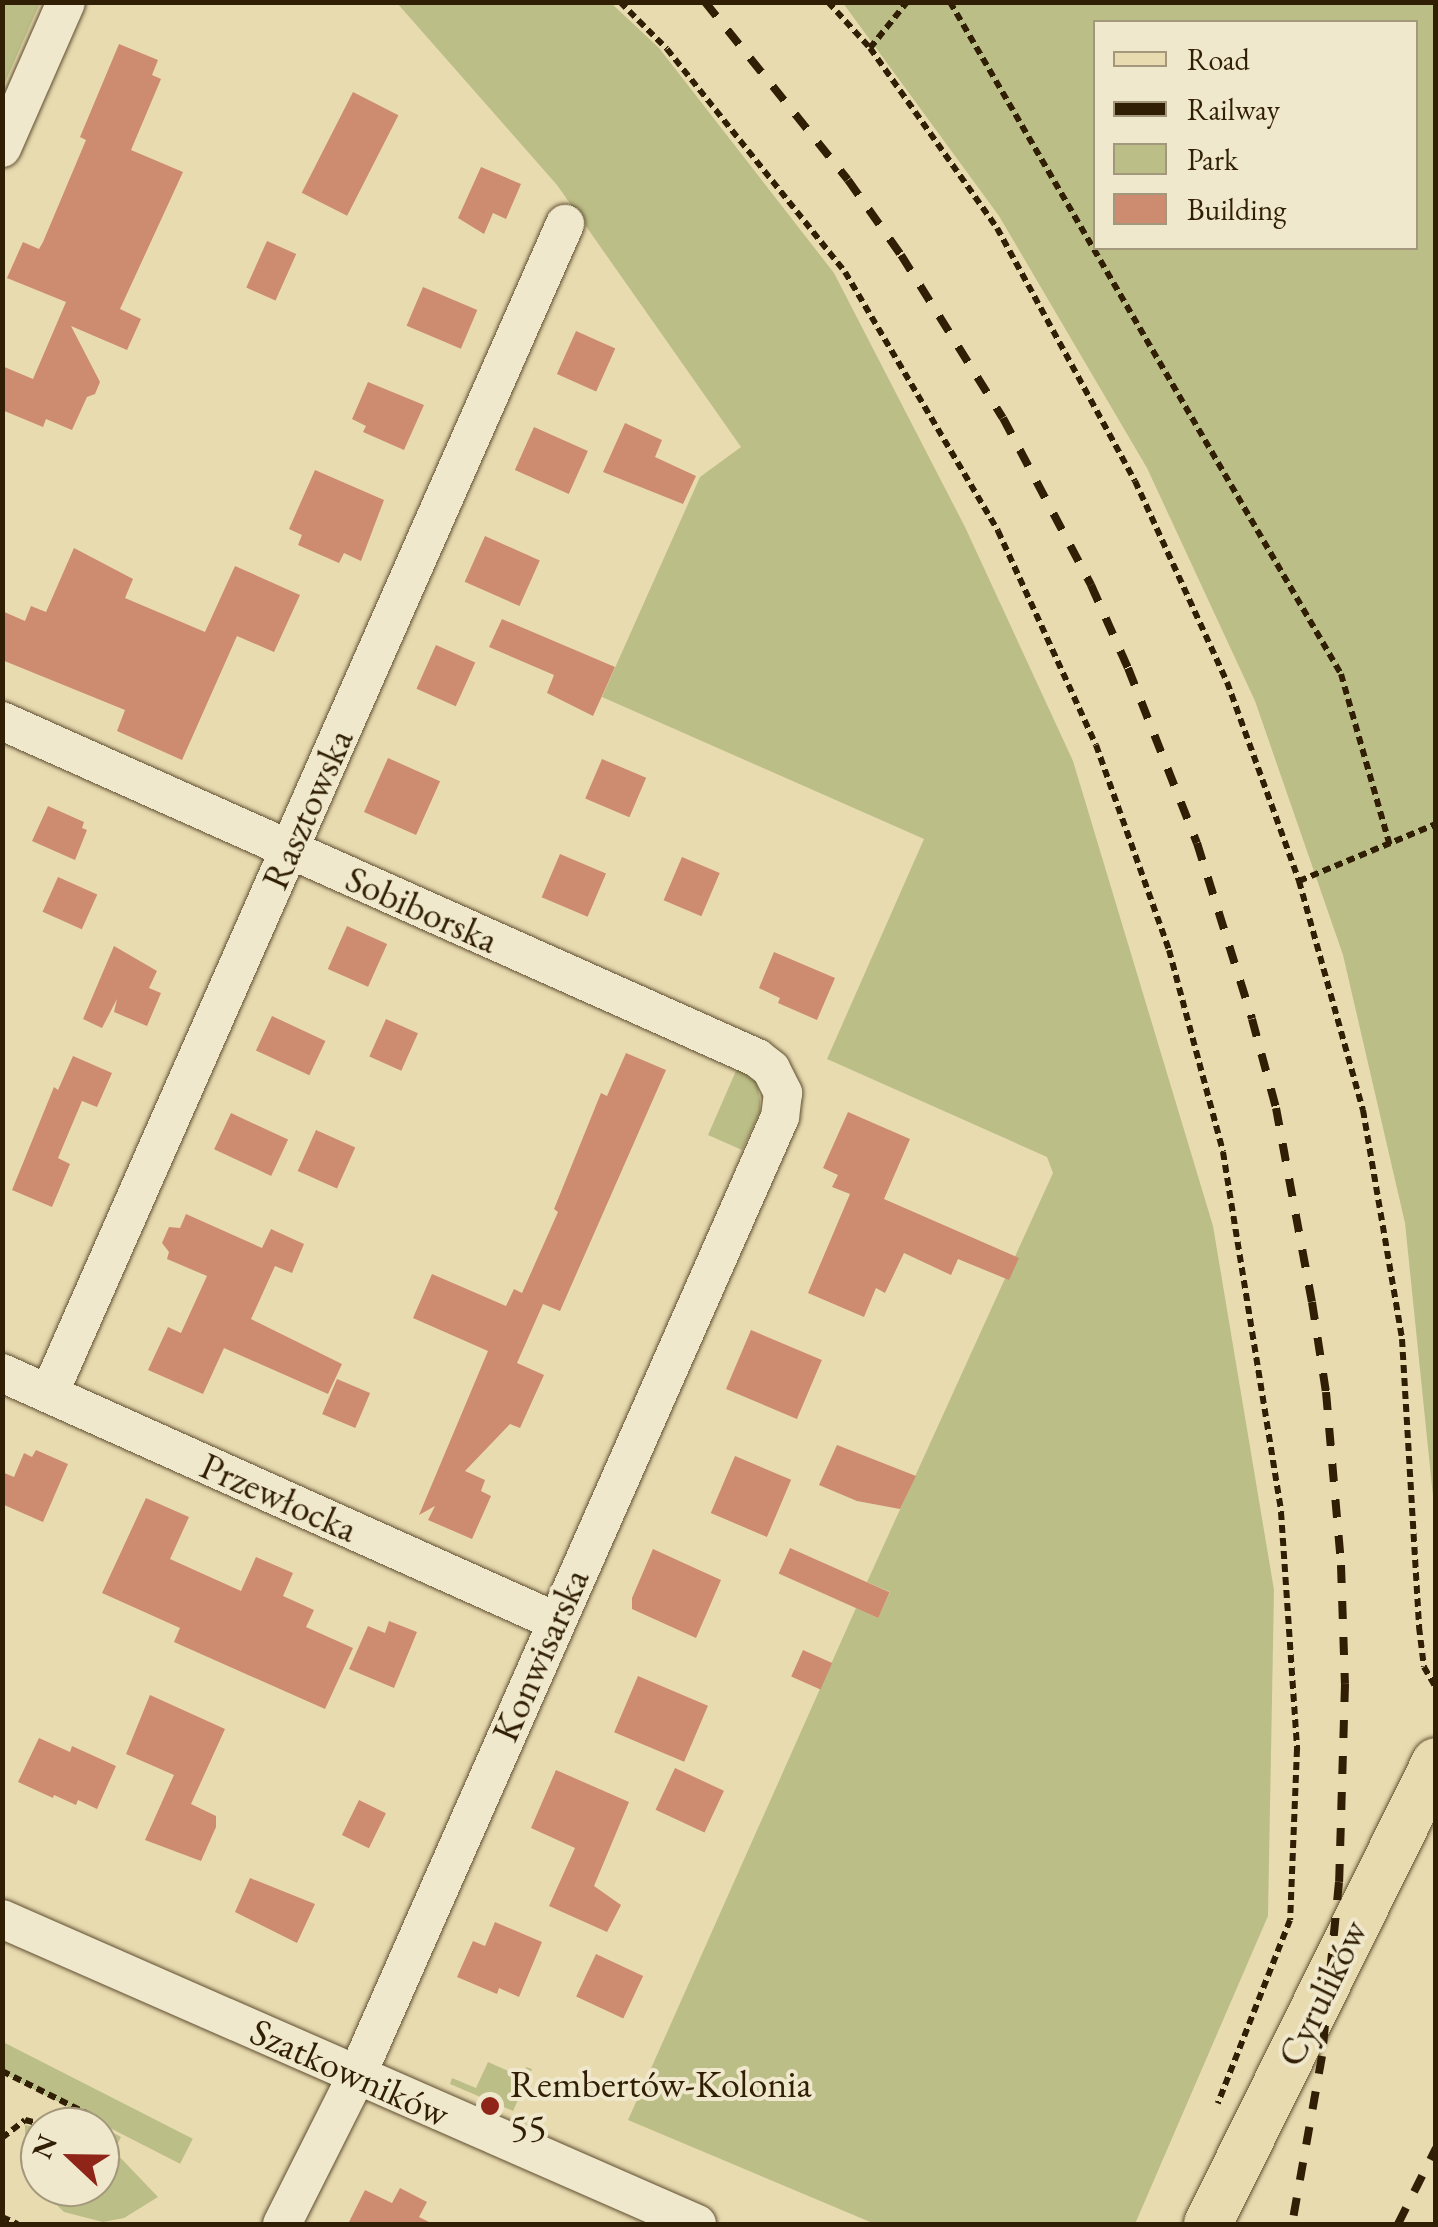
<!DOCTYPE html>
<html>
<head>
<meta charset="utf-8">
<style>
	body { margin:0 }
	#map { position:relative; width:1438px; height:2227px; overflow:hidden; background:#e8dbb0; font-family:"EB Garamond",serif }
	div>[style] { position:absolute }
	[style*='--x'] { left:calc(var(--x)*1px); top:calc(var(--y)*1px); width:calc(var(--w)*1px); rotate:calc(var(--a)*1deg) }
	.green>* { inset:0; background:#bcbe87; transform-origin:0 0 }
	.building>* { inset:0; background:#cd8c70; transform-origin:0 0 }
	.path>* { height:6px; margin-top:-3px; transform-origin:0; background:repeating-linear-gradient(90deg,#311f05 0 8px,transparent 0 13px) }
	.roads { filter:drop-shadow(0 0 2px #5f4e30) drop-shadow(0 0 2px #5f4e30) }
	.minor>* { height:38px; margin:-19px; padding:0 19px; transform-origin:19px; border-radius:19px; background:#f0e8cc }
	.major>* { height:48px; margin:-24px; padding:0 24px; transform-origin:24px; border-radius:24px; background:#e8dbb0 }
	.rail>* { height:8px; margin-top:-4px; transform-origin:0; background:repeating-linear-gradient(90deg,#311f05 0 18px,transparent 0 36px) }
	.dots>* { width:28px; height:28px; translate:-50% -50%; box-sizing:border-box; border:5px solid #f0e8cc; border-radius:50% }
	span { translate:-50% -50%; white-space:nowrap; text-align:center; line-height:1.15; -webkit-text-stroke:8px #f0e8cc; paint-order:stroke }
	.street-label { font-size:38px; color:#311f05 }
	.poi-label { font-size:38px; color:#311f05 }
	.left { translate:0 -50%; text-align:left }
	.frame { position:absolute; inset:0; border:5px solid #311f05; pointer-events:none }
	.legend { position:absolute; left:1093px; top:20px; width:325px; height:230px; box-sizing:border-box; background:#f0e8cc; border:2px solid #a4987c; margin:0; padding:12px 18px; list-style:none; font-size:30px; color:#311f05 }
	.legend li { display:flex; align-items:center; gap:20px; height:50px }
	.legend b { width:50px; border:2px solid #a4987c }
	.north { position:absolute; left:20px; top:2107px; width:100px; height:100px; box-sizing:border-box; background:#f0e8cc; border:2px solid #a4987c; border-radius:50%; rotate:292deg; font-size:28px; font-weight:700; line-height:40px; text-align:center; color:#311f05 }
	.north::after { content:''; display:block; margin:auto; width:35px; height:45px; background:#8f2418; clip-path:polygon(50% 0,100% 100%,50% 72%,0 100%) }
</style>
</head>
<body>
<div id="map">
	<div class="green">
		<i style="clip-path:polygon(3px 2px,40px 3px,3px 87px,2px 3px)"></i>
		<i style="clip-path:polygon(397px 3px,611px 3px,659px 48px,834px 273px,965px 527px,1073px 761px,1213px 1226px,1274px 1590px,1268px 1916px,1135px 2224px,875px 2224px,628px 2120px,856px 1608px,878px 1618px,890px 1592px,867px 1582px,1053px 1173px,1047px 1157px,827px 1059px,924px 839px,602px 697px,700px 477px,741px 447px,557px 185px)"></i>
		<i style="clip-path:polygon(evenodd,843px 3px,1435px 3px,1435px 1516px,1405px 1223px,1343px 955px,1255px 701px,1147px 468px,999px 216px,843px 3px,1416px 22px,1416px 248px,1096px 248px,1096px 22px,1416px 22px)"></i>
		<i style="clip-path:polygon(739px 1064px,757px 1083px,760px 1100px,760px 1112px,742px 1150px,708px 1135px)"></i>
		<i style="left:3px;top:2042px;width:213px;height:28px;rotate:27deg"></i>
		<i style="clip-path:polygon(488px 2062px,522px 2077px,526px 2067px,532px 2069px,513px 2111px,450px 2084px,452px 2078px,476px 2088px)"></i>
		<i style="clip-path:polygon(97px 2124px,121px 2137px,114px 2151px,158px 2197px,124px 2218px,103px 2222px,64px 2212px,35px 2184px,26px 2166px,25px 2125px,40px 2128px,40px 2187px,100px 2187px)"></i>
	</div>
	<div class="building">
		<i style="clip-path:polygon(119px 44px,158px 60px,152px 75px,161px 79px,131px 150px,183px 172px,120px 309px,141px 319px,127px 350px,71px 326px,100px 382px,95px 394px,87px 397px,72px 430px,46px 419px,43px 427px,2px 410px,2px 366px,33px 379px,66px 302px,7px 278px,23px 242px,39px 249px,43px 242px,86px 140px,80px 137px)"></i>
		<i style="left:353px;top:92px;width:51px;height:113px;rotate:27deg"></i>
		<i style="clip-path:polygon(481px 167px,521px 184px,506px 219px,493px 213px,484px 234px,458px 218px)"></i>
		<i style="left:267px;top:241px;width:32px;height:51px;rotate:24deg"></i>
		<i style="left:423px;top:287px;width:59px;height:42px;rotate:23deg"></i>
		<i style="left:576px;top:331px;width:43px;height:47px;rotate:24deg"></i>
		<i style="clip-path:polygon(368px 382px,424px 405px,404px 450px,363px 432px,366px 426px,352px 419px)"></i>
		<i style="clip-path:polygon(625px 423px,662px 440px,655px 457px,696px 476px,683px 504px,603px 472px)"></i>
		<i style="left:534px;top:427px;width:59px;height:47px;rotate:24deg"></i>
		<i style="clip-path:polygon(315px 470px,384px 500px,361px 561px,344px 553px,339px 563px,298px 545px,302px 535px,289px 529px)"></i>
		<i style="left:485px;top:536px;width:60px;height:50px;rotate:24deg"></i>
		<i style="clip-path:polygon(74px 548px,133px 579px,125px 598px,205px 632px,235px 566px,300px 595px,274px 652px,237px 636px,182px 760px,117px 731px,125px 710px,2px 660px,2px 611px,25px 621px,31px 606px,46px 612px)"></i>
		<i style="clip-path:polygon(502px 619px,615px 667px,593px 716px,547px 693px,554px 675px,489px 647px)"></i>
		<i style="left:436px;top:645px;width:43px;height:48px;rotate:24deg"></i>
		<i style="left:388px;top:758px;width:57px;height:59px;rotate:24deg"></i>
		<i style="left:602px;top:759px;width:48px;height:43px;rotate:23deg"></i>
		<i style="clip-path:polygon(48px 806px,84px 822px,82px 828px,87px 830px,75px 860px,32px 841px)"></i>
		<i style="left:560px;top:854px;width:50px;height:47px;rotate:23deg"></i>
		<i style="left:682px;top:857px;width:41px;height:47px;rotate:23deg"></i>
		<i style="left:58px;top:877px;width:43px;height:38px;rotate:24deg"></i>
		<i style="left:347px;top:926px;width:44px;height:47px;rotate:24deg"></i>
		<i style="clip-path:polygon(114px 946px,157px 971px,149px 988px,161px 993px,147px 1026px,114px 1012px,117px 999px,102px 1028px,83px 1019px)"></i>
		<i style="clip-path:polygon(774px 952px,835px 978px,817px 1020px,778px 1003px,780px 998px,759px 988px)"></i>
		<i style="left:272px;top:1016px;width:59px;height:38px;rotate:25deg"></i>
		<i style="left:386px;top:1019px;width:35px;height:41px;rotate:24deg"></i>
		<i style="clip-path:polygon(626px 1053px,666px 1070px,560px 1311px,543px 1304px,517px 1363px,544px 1375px,520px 1428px,510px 1424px,465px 1471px,485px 1480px,481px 1491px,491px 1496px,472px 1539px,428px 1520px,435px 1506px,419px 1515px,488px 1351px,413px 1318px,432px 1274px,506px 1306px,514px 1289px,522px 1293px,558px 1212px,554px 1209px,601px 1093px,607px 1096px)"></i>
		<i style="clip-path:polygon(73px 1056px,112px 1073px,97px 1107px,82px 1101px,58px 1158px,70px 1164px,52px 1207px,12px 1190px,54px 1087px,58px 1090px)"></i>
		<i style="clip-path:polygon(848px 1112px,910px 1139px,884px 1199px,1019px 1258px,1009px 1280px,958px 1259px,951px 1275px,904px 1253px,885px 1293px,876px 1288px,864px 1317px,808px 1293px,850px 1194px,832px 1187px,838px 1175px,823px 1168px)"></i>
		<i style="left:231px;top:1113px;width:63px;height:40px;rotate:25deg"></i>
		<i style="left:316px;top:1130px;width:43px;height:45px;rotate:24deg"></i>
		<i style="clip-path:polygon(186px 1214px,262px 1248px,271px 1229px,304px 1244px,292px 1273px,275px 1266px,251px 1319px,342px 1364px,328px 1394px,224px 1348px,203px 1394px,148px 1370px,168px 1327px,181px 1333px,207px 1276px,167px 1259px,169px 1252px,162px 1243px,169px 1227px,180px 1228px)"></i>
		<i style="left:751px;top:1330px;width:77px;height:64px;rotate:23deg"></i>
		<i style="left:337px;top:1379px;width:36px;height:38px;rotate:23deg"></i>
		<i style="clip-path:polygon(837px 1445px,916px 1476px,900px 1509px,857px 1501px,819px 1485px)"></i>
		<i style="clip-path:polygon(36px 1450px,68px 1464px,43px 1522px,2px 1504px,2px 1472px,14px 1477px,24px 1453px,32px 1457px)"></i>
		<i style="left:735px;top:1456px;width:61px;height:62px;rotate:23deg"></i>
		<i style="clip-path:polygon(146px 1498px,189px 1517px,170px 1559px,241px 1591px,256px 1557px,293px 1573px,283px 1596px,314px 1610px,306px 1627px,353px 1648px,325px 1709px,174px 1642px,180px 1628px,102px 1593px)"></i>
		<i style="left:790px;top:1548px;width:109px;height:28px;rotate:24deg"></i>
		<i style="clip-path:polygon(653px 1549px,721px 1580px,696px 1638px,632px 1609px,632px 1598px)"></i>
		<i style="clip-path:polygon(389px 1621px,417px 1632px,394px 1688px,349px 1669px,368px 1626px,385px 1633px)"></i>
		<i style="left:803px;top:1650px;width:32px;height:29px;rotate:24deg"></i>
		<i style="left:638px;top:1676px;width:76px;height:61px;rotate:23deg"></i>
		<i style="clip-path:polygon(150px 1695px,225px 1729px,191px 1804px,216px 1816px,216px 1827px,201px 1861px,145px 1840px,174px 1775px,126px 1754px)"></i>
		<i style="clip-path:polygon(39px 1738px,70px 1752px,72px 1746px,116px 1766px,97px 1809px,78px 1800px,76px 1805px,54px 1795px,53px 1798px,18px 1782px)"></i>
		<i style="left:675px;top:1768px;width:54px;height:46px;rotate:25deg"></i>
		<i style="clip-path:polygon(556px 1770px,629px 1802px,594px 1886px,621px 1905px,607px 1932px,549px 1906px,575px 1848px,531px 1828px)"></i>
		<i style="left:359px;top:1800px;width:30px;height:39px;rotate:26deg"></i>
		<i style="clip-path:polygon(250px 1878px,315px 1904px,297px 1943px,235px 1912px)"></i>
		<i style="clip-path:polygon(495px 1922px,542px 1942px,519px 1997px,499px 1988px,497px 1994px,457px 1977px,473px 1941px,485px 1946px)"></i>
		<i style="left:596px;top:1954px;width:52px;height:47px;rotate:25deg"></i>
		<i style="clip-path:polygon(400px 2188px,427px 2202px,419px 2217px,433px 2224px,348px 2224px,365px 2190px,392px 2203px)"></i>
	</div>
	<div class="path">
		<i style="--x:620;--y:2;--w:66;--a:45"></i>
		<i style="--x:667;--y:49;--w:285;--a:51.4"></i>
		<i style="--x:845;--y:272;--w:301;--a:59.4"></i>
		<i style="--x:998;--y:531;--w:235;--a:65.4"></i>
		<i style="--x:1096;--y:745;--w:218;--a:70.4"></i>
		<i style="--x:1169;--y:950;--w:209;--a:75"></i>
		<i style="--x:1223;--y:1152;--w:365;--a:80.8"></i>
		<i style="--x:1281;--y:1512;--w:238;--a:86.1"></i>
		<i style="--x:1297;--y:1749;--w:171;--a:92.3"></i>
		<i style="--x:1290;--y:1920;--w:197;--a:111.5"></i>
		<i style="--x:828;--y:2;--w:62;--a:47.6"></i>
		<i style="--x:870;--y:48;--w:220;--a:54.8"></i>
		<i style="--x:997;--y:228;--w:288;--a:61.4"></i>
		<i style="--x:1135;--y:481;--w:221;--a:65.4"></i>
		<i style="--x:1227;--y:682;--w:212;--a:70.1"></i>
		<i style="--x:1299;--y:881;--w:238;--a:74.4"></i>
		<i style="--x:1363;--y:1110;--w:232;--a:80.3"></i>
		<i style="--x:1402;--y:1339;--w:289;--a:86.6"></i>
		<i style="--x:1419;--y:1627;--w:40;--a:82.9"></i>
		<i style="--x:1424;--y:1667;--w:24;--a:60"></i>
		<i style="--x:950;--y:2;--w:777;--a:59.81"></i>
		<i style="--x:1341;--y:674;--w:179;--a:74.1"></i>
		<i style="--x:870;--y:48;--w:59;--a:-51.2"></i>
		<i style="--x:1299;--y:881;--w:148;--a:-22.6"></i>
		<i style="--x:2;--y:2071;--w:105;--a:26.6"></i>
		<i style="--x:96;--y:2118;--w:10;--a:114"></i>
		<i style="--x:2;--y:2138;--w:29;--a:-38"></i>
		<i style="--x:25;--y:2120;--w:30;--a:14"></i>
		<i style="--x:2;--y:2217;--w:17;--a:24"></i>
	</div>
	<div class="roads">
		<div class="minor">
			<i style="--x:2;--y:148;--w:159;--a:-66.3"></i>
			<i style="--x:2;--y:721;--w:827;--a:24.05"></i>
			<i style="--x:757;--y:1058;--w:18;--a:38"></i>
			<i style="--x:771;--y:1069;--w:27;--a:63"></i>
			<i style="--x:783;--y:1093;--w:24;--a:97"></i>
			<i style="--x:780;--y:1117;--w:1047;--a:113.82"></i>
			<i style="--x:357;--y:2075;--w:167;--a:116.7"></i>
			<i style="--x:2;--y:1373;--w:606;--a:24.15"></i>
			<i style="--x:49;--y:1394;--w:1279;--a:-66.2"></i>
			<i style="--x:2;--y:1919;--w:759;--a:23.69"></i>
		</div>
		<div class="major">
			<i style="--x:1208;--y:2224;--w:515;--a:-63.73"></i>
		</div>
	</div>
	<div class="rail">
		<i style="--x:705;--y:2;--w:228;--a:51.2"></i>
		<i style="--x:848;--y:180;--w:92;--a:54.8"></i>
		<i style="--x:901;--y:255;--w:192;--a:58"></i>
		<i style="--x:1003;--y:418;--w:189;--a:62.2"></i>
		<i style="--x:1091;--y:585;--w:91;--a:66"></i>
		<i style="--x:1128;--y:668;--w:188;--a:68.5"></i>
		<i style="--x:1197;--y:843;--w:184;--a:72.6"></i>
		<i style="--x:1252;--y:1019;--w:92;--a:74.9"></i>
		<i style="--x:1276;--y:1108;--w:197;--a:79.5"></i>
		<i style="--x:1312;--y:1302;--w:91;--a:81.2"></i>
		<i style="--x:1326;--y:1392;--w:174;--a:85"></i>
		<i style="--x:1341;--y:1565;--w:119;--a:88.1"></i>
		<i style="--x:1345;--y:1684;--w:198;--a:91.7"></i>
		<i style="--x:1339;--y:1882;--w:175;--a:95.6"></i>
		<i style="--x:1322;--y:2056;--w:171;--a:100.1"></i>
		<i style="--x:1398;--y:2224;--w:85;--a:-63.4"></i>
	</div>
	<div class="dots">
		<i style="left:490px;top:2106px;background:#8f2418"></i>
	</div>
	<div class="street-label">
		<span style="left:307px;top:809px;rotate:-66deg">Rasztowska</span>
		<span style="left:422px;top:909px;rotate:24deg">Sobiborska</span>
		<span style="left:279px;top:1497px;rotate:24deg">Przewłocka</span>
		<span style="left:540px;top:1655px;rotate:-66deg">Konwisarska</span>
		<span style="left:1322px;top:1993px;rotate:-64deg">Cyrulików</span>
		<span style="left:350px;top:2072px;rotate:24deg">Szatkowników</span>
	</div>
	<div class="poi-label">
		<span class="left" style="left:510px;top:2106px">Rembertów-Kolonia<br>55</span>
	</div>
	<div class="frame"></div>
	<ul class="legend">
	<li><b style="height:12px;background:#e8dbb0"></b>Road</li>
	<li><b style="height:12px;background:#311f05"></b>Railway</li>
	<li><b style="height:28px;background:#bcbe87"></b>Park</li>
	<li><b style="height:28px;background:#cd8c70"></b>Building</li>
	</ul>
	<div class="north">N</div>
</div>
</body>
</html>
